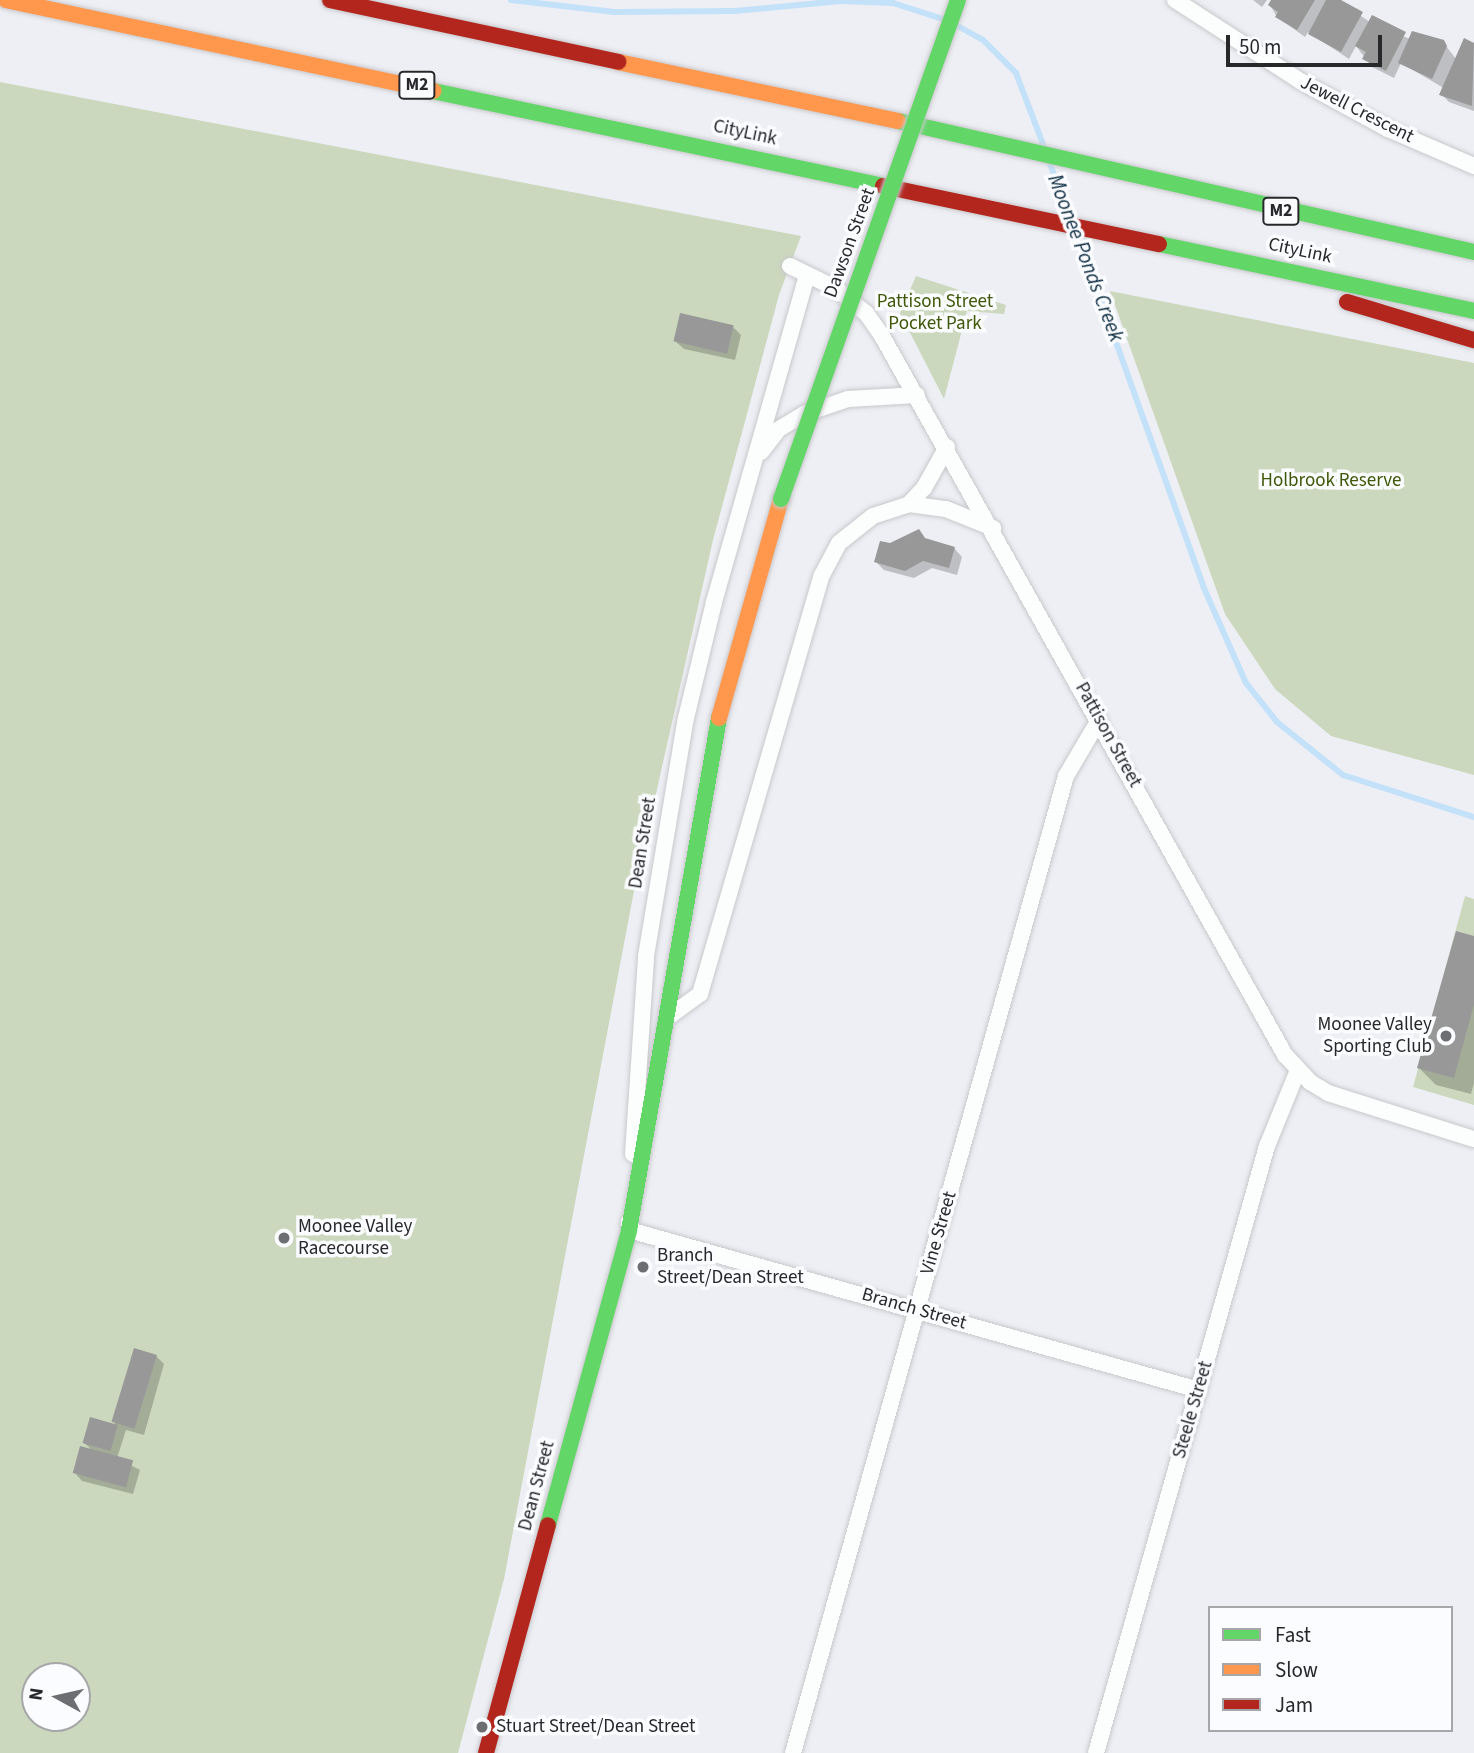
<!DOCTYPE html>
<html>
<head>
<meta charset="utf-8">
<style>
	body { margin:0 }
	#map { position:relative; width:1474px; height:1753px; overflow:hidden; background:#eeeff4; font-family:"Source Sans 3",sans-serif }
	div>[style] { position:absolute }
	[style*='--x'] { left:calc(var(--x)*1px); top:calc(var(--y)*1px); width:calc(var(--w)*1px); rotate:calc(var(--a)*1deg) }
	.green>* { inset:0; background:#cbd8bd }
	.shadow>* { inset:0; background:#0003 }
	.stream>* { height:6px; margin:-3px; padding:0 3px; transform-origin:3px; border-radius:3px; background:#c3e1f8 }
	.building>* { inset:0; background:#989899; transform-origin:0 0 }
	.roads { filter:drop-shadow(0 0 2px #c8c8cc) drop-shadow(0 0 2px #c8c8cc) }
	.street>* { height:16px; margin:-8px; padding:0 8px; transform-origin:8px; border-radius:8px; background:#fcfdfd }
	.fast>* { height:16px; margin:-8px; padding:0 8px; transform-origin:8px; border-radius:8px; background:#63d668 }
	.slow>* { height:16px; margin:-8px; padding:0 8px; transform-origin:8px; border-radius:8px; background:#ff974d }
	.jam>* { height:16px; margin:-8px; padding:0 8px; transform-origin:8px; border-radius:8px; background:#b3261e }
	.bridges { filter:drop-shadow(0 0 2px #c8c8cc) drop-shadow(0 0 2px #c8c8cc) }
	.fast-bridge>* { height:16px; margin:-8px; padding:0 8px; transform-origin:8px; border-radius:8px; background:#63d668 }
	.dots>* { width:19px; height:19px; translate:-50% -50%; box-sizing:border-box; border:4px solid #fbfcff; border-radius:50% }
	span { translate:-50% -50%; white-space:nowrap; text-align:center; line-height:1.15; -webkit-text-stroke:7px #fbfcff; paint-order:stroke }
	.shield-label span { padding:2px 5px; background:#fbfcff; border:2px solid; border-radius:5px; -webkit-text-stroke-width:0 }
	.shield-label { font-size:18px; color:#28282b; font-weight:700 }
	.street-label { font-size:19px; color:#28282b }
	.park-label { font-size:19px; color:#3f5806 }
	.poi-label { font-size:19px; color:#28282b }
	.right { translate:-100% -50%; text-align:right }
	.left { translate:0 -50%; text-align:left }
	.water-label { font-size:21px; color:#0f2f43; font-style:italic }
	.legend { position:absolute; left:1208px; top:1606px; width:245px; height:126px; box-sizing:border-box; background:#fbfcff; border:2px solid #a7a7aa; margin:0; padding:9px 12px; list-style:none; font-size:21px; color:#28282b }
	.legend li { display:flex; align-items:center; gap:14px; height:35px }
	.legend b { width:35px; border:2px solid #a7a7aa }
	.north { position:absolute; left:21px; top:1662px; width:70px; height:70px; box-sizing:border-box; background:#fbfcff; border:2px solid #a7a7aa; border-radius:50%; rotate:278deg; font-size:19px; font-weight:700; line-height:28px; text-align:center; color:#28282b }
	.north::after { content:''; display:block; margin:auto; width:24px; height:32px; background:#6d6e71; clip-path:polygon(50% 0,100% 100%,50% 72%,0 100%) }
	.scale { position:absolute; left:1226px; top:35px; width:156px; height:32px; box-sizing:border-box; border:4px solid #28282b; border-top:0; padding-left:9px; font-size:21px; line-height:24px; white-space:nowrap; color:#28282b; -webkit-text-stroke:5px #fbfcff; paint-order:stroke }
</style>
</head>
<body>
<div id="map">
	<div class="green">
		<i style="clip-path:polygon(evenodd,0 82px,801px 236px,779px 295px,713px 540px,633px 896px,504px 1579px,458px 1753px,0 1753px,0 82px,35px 1676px,77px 1676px,77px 1718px,35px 1718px,35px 1676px)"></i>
		<i style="clip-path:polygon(916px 276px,1006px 305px,1004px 314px,967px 311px,944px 399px,900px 313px)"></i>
		<i style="clip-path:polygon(1110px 291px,1474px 363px,1474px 775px,1331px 736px,1275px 689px,1225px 614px)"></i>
		<i style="clip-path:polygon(1465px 896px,1474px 899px,1474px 1105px,1413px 1087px)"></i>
	</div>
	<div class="shadow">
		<i style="clip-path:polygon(1253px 0,1267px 0,1262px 7px)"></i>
		<i style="clip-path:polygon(1273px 0,1337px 0,1370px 22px,1410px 39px,1443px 42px,1456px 59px,1465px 41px,1474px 45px,1474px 111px,1449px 102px,1441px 94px,1442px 87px,1401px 63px,1394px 78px,1372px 67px,1356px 46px,1349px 59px,1308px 32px,1305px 37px,1277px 17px,1270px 5px)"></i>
		<i style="clip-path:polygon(733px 327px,741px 335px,735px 360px,684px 349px,675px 341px)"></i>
		<i style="clip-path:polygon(924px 540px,954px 548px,962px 557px,957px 575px,932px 568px,914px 578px,884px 570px,876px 562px)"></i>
		<i style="clip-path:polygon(1474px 938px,1474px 1083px,1471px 1094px,1436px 1085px,1419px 1068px)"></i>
		<i style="clip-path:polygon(135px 1350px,156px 1356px,164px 1364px,144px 1435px,126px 1430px,117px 1458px,140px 1470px,133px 1494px,82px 1481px,74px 1472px,93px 1451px,83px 1442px,114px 1425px)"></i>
	</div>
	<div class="stream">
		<i style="--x:511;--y:0;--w:104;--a:6.6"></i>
		<i style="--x:614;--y:12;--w:121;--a:-0.5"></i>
		<i style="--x:735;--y:11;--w:106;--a:-5.4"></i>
		<i style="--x:841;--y:1;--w:52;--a:2.2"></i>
		<i style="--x:893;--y:3;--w:56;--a:17.8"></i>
		<i style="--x:956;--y:25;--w:31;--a:29"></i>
		<i style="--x:983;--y:40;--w:47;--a:45"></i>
		<i style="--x:1016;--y:73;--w:76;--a:69.2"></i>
		<i style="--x:1050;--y:164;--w:56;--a:69"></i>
		<i style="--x:1078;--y:236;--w:372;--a:70.3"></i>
		<i style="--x:1203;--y:586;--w:106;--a:66.1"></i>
		<i style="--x:1246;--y:683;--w:50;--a:51.5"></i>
		<i style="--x:1277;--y:722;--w:85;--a:38.8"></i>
		<i style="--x:1343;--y:775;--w:138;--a:17.8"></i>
	</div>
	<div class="building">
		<i style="clip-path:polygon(1271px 0,1315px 0,1297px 30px,1275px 17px,1278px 12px,1268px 5px)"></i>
		<i style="clip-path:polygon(1326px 0,1341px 0,1363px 12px,1341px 52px,1308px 34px)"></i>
		<i style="clip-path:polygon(1372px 15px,1406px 32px,1386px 71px,1362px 59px,1366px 52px,1355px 46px)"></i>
		<i style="clip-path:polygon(1412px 31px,1444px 40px,1447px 46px,1432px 79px,1398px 63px)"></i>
		<i style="clip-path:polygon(1464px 38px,1474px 43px,1472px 106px,1439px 95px)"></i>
		<i style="left:680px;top:313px;width:55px;height:29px;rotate:13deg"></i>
		<i style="clip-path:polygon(919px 529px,925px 538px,955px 547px,949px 568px,923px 561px,905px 571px,874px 562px,880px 541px,890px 543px)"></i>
		<i style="clip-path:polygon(1456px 931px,1474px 936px,1474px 1004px,1454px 1078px,1417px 1068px)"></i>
		<i style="left:134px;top:1348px;width:24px;height:77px;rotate:17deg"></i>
		<i style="left:90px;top:1417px;width:29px;height:27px;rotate:16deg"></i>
		<i style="left:80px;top:1446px;width:55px;height:28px;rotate:15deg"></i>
	</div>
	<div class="roads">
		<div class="street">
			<i style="--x:1175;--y:0;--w:149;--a:32.9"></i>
			<i style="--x:1300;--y:81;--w:100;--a:28.6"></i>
			<i style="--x:1388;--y:129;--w:94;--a:23.3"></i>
			<i style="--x:790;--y:266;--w:50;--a:26.1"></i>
			<i style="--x:835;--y:288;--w:40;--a:39"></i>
			<i style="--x:866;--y:313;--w:28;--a:55"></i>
			<i style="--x:882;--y:336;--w:824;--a:60.73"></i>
			<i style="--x:1285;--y:1055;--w:37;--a:47"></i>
			<i style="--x:1310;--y:1082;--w:21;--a:31"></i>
			<i style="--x:1328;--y:1093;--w:153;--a:17.5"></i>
			<i style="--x:761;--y:452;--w:29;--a:-52"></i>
			<i style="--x:779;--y:429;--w:29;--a:-31"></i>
			<i style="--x:804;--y:414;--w:46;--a:-18.8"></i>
			<i style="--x:848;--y:399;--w:69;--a:-3.3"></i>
			<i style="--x:909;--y:504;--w:22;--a:-47"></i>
			<i style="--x:924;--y:488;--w:47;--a:-60.7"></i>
			<i style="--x:667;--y:1018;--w:41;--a:-36"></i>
			<i style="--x:700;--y:994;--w:436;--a:-73.8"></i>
			<i style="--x:822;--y:575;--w:36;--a:-62"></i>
			<i style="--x:839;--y:543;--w:43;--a:-38.5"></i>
			<i style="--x:873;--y:516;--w:38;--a:-18"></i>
			<i style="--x:909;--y:504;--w:37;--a:8"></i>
			<i style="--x:946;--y:509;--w:51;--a:22"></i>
			<i style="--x:633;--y:1154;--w:198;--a:-86.2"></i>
			<i style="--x:646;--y:956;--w:241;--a:-80.5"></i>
			<i style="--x:686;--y:718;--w:119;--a:-76.4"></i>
			<i style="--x:714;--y:602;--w:339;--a:-74.1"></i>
			<i style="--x:629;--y:1222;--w:8;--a:90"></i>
			<i style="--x:629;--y:1230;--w:592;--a:15.68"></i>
			<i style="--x:793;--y:1753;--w:1014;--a:-74.39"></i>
			<i style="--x:1066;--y:776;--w:65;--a:-59.5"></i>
			<i style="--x:1096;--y:1753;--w:631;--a:-74.27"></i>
			<i style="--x:1267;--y:1146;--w:82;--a:-67.8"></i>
		</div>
		<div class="fast">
			<i style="--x:433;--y:91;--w:460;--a:11.9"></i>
			<i style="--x:898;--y:121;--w:591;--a:12.81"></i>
			<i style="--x:1159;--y:244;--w:322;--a:12"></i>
			<i style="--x:548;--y:1525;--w:306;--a:-74.6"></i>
			<i style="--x:629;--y:1230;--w:520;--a:-80.03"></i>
		</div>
		<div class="slow">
			<i style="--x:6;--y:0;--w:437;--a:12"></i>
			<i style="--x:618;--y:62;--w:286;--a:11.9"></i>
			<i style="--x:719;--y:718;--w:228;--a:-74.2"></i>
		</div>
		<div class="jam">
			<i style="--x:330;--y:0;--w:295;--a:12.1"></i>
			<i style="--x:883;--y:186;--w:282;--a:11.9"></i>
			<i style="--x:1347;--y:302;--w:133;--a:16.7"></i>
			<i style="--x:486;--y:1753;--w:236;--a:-74.8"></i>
		</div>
	</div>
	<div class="bridges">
		<div class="fast-bridge">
			<i style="--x:781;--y:499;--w:529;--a:-70.47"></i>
		</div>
	</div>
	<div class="dots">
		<i style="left:1446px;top:1036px;background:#6d6e71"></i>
		<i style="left:284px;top:1238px;background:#6d6e71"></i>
		<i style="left:643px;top:1267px;background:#6d6e71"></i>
		<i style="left:482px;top:1727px;background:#6d6e71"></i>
	</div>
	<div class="shield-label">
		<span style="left:417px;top:85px">M2</span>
		<span style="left:1281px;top:211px">M2</span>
	</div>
	<div class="street-label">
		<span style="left:1357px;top:110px;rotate:27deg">Jewell Crescent</span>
		<span style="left:745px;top:133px;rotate:12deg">CityLink</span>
		<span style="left:850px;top:243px;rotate:-70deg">Dawson Street</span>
		<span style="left:1300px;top:251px;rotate:12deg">CityLink</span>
		<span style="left:1108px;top:735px;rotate:61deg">Pattison Street</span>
		<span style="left:643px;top:843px;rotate:-81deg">Dean Street</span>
		<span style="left:939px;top:1233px;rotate:-74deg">Vine Street</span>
		<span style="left:914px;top:1309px;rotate:16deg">Branch Street</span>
		<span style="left:1193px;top:1410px;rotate:-74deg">Steele Street</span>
		<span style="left:537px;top:1486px;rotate:-75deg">Dean Street</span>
	</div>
	<div class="park-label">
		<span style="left:935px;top:313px">Pattison Street<br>Pocket Park</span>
		<span style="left:1331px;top:481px">Holbrook Reserve</span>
	</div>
	<div class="poi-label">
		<span class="right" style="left:1432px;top:1036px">Moonee Valley<br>Sporting Club</span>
		<span class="left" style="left:298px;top:1238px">Moonee Valley<br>Racecourse</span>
		<span class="left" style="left:657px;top:1267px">Branch<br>Street/Dean Street</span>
		<span class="left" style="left:496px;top:1727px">Stuart Street/Dean Street</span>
	</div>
	<div class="water-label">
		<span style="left:1086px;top:258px;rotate:69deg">Moonee Ponds Creek</span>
	</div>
	<ul class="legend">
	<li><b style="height:9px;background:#63d668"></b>Fast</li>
	<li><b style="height:9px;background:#ff974d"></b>Slow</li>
	<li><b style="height:9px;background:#b3261e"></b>Jam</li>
	</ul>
	<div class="north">N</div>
	<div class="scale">50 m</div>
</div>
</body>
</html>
